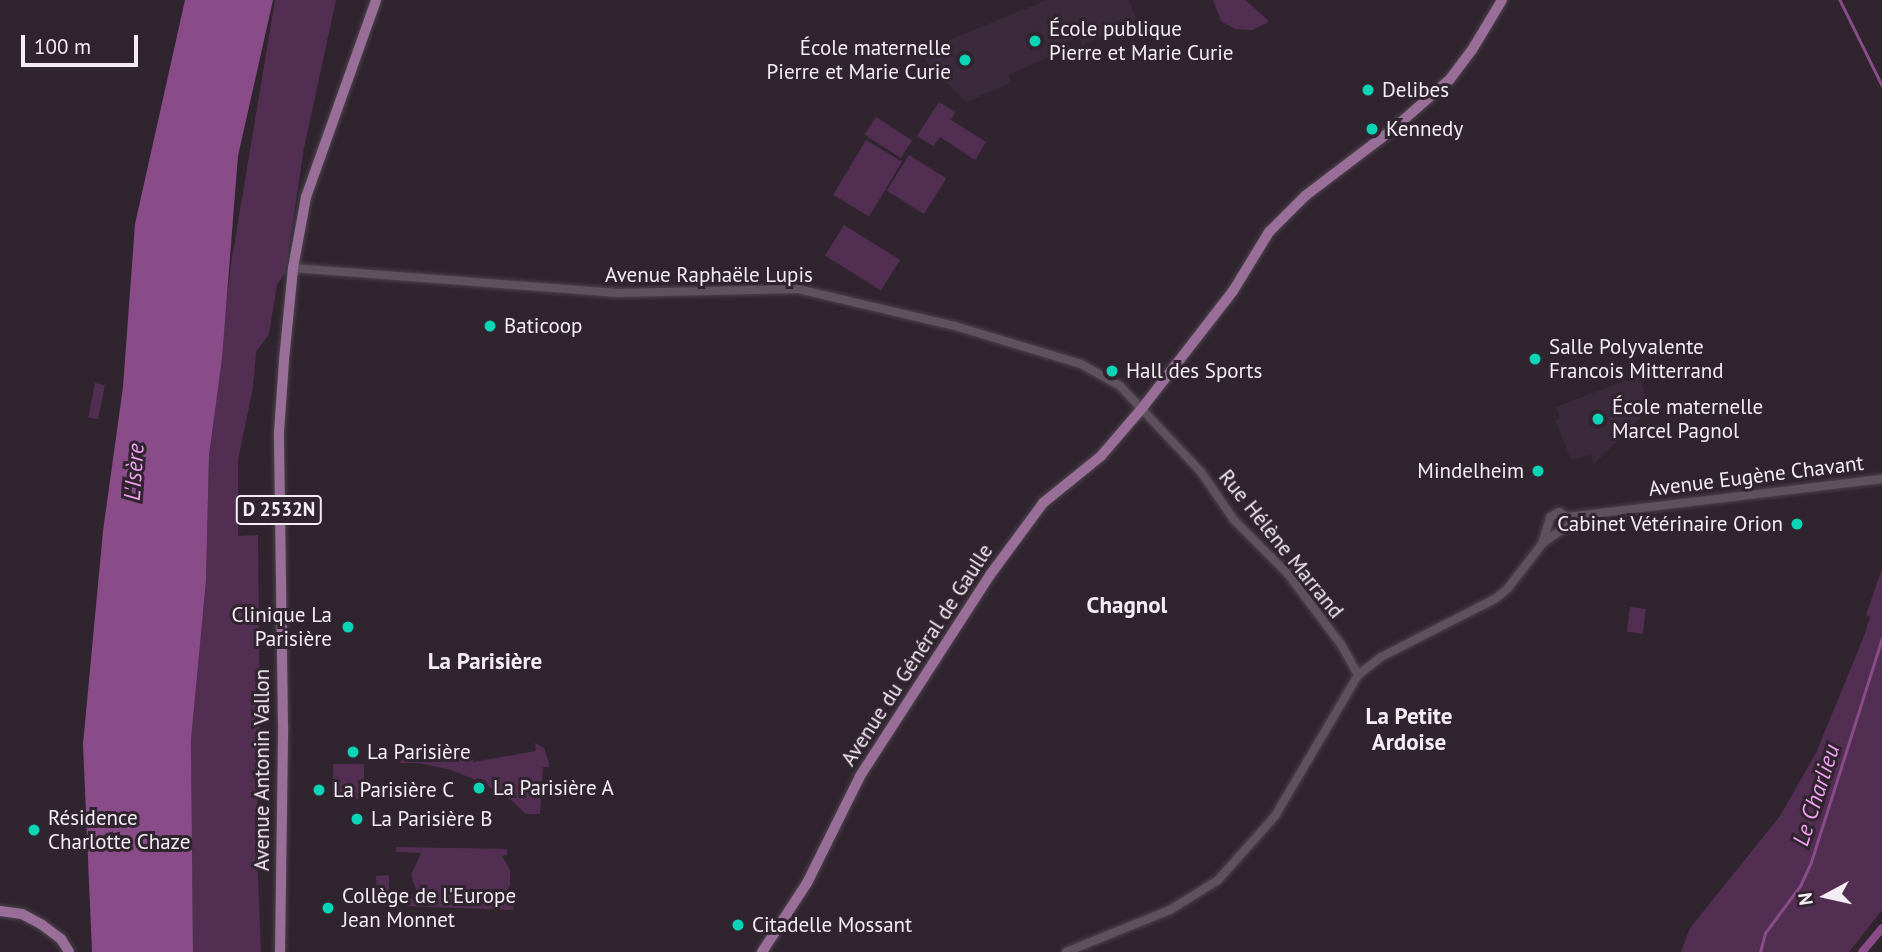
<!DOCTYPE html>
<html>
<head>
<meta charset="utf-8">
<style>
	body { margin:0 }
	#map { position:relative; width:1882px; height:952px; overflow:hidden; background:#30242f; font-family:"PT Sans",sans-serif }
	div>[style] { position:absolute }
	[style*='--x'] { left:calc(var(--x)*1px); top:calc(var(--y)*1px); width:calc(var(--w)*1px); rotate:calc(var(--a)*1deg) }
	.built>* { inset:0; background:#3b2a3b }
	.green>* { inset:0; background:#522f52; transform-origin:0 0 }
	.water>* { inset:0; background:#894c89 }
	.stream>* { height:2.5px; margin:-1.25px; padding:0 1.25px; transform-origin:1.25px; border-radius:1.25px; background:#894c89 }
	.canal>* { height:8px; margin:-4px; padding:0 4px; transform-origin:4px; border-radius:4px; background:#894c89 }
	.roads { filter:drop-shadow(0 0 2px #4c434c) drop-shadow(0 0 2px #4c434c) }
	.minor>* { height:8px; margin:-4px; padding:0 4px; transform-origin:4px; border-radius:4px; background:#5f525f }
	.major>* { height:10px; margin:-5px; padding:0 5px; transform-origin:5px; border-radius:5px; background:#996e98 }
	.dots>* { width:19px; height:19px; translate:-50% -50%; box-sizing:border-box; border:4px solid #30242f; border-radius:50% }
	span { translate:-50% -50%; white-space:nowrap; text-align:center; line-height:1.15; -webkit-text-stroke:6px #30242f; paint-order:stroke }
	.shield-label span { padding:2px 5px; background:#30242f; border:2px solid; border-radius:5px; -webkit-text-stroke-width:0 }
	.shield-label { font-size:19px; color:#f5edf5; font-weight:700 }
	.poi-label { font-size:21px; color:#f5edf5 }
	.left { translate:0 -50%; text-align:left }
	.right { translate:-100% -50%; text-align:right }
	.street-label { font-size:21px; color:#f5edf5 }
	.water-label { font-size:23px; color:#f49ff4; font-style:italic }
	.neighbourhood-label { font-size:23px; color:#f5edf5; font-weight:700 }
	.north { position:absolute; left:1791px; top:861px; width:70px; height:70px; -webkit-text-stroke:5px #30242f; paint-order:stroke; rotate:262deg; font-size:19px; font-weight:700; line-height:28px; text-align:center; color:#f5edf5 }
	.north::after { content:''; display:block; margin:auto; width:24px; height:32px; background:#f5edf5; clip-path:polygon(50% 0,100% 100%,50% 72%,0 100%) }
	.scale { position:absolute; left:21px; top:35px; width:117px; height:32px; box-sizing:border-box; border:4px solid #f5edf5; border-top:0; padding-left:9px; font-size:21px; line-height:24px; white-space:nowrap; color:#f5edf5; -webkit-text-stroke:5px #30242f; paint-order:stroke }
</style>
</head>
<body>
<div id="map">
	<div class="built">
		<i style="clip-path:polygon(1047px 0,1129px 0,1136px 19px,1123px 28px,1120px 20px,1108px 25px,1110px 33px,1082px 45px,1079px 37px,1048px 50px,1050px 56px,1009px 75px,1011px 82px,967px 102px,931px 68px,920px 52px)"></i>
		<i style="clip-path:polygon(1640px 375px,1648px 410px,1594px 464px,1591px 455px,1571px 460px,1555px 420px,1560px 418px,1556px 407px)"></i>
	</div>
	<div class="green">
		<i style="clip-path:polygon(275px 0,336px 0,304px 148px,285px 273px,277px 285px,269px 334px,256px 352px,253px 388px,238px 460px,238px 536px,258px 535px,260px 746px,256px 830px,261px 952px,193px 952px,191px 740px,206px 581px,209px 455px,231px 264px)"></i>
		<i style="clip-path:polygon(1213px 0,1245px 0,1268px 20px,1267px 23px,1252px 30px,1235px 29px,1221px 21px)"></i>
		<i style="clip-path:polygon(939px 102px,955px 112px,951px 120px,986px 142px,975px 160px,940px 137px,933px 146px,917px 136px)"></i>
		<i style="left:876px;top:117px;width:43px;height:21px;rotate:33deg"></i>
		<i style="left:866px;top:140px;width:42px;height:64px;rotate:31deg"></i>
		<i style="left:909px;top:155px;width:44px;height:42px;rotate:32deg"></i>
		<i style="left:844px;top:225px;width:66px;height:36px;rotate:32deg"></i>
		<i style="left:95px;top:383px;width:10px;height:35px;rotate:11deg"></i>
		<i style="clip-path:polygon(1882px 569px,1882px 910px,1849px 952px,1681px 952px,1690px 928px,1780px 816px,1816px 753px,1864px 636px,1870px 617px,1866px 615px)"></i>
		<i style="left:1630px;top:607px;width:16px;height:25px;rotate:7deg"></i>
		<i style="clip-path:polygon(535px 743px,544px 748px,549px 763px,549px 767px,543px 767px,540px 814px,526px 814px,511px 800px,483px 783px,451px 770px,419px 763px,399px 763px,403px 759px,472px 755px,473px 762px,536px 751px)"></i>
		<i style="left:333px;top:764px;width:31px;height:35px"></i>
		<i style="clip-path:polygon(396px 847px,507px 849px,507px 855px,502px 856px,510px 870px,510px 885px,501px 901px,514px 902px,513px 910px,406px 906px,406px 899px,419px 898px,411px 875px,421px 853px,396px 852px)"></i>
		<i style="clip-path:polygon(387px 875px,389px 876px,389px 899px,377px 902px,376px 876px)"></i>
	</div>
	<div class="water">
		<i style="clip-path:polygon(185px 0,273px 0,238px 156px,222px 358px,209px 455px,206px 581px,191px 740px,193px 952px,92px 952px,83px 744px,103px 531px,123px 387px,135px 224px)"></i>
	</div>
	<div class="stream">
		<i style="--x:1840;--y:0;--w:95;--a:63.7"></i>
		<i style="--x:1760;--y:952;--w:20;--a:-75"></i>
		<i style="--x:1765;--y:933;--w:59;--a:-53.3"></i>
		<i style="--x:1800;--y:886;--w:26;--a:-65"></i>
		<i style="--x:1811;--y:862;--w:235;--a:-72.4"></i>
	</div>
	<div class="canal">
		<i style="--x:1862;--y:952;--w:31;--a:-50"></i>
	</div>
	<div class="roads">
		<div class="minor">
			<i style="--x:293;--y:268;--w:326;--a:4.4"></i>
			<i style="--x:618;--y:293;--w:180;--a:-1.3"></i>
			<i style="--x:798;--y:289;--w:161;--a:13.3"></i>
			<i style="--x:955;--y:326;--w:132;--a:16.8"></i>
			<i style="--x:1081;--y:364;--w:45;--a:29.4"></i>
			<i style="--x:1120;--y:386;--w:118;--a:46.7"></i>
			<i style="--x:1201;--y:472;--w:58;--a:55.5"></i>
			<i style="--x:1234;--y:520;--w:76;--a:45"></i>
			<i style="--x:1288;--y:574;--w:90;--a:53.1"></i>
			<i style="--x:1342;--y:646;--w:33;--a:61"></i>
			<i style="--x:1567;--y:517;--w:317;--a:-6.9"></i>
			<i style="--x:1544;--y:542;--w:30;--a:-34"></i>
			<i style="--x:1569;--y:525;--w:19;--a:-18"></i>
			<i style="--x:1066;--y:952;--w:112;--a:-22"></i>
			<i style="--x:1170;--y:910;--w:57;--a:-32"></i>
			<i style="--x:1218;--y:880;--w:86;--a:-48.3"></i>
			<i style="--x:1275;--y:816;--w:164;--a:-59.5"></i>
			<i style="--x:1358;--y:675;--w:29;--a:-38"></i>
			<i style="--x:1381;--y:657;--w:128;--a:-27"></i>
			<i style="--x:1495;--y:599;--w:17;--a:-40"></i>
			<i style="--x:1508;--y:588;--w:56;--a:-52.3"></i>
			<i style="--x:1542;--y:544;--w:28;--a:-73"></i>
			<i style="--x:1550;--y:517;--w:10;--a:-29"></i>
			<i style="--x:1559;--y:512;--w:9;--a:32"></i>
		</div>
		<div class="major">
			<i style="--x:0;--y:911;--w:22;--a:8"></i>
			<i style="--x:22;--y:914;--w:21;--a:28"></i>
			<i style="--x:41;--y:924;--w:25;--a:37"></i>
			<i style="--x:61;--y:939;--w:15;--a:58"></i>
			<i style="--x:280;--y:952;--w:226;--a:-89.2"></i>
			<i style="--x:283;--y:726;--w:294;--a:-90.8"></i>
			<i style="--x:279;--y:432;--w:72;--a:-86"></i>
			<i style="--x:284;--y:360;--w:92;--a:-84.4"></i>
			<i style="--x:293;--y:268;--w:72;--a:-79.6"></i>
			<i style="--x:306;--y:197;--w:209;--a:-70.4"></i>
			<i style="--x:762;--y:952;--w:82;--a:-56.9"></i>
			<i style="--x:807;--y:883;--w:119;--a:-63.6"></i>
			<i style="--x:860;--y:776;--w:239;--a:-57.1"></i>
			<i style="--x:990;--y:575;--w:89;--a:-53.6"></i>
			<i style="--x:1043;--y:503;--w:75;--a:-39"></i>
			<i style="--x:1101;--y:456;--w:65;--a:-49.4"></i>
			<i style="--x:1143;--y:407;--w:147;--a:-52.2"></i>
			<i style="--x:1233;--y:291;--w:69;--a:-58.6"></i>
			<i style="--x:1269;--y:232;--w:51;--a:-45"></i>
			<i style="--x:1305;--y:196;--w:109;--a:-37.2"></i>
			<i style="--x:1392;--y:130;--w:77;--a:-41.3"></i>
			<i style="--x:1450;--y:79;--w:36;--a:-53"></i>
			<i style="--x:1472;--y:50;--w:58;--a:-59"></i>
		</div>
	</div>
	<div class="dots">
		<i style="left:1035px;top:41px;background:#08d5b5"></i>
		<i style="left:965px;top:60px;background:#08d5b5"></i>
		<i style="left:1368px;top:90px;background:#08d5b5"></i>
		<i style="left:1372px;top:129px;background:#08d5b5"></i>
		<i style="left:490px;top:326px;background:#08d5b5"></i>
		<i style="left:1535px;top:359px;background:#08d5b5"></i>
		<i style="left:1112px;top:371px;background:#08d5b5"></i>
		<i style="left:1598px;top:419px;background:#08d5b5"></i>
		<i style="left:1538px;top:471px;background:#08d5b5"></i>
		<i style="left:1797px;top:524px;background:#08d5b5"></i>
		<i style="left:348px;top:627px;background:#08d5b5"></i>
		<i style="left:353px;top:752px;background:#08d5b5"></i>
		<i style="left:479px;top:788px;background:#08d5b5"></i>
		<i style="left:319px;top:790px;background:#08d5b5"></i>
		<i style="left:357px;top:819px;background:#08d5b5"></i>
		<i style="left:34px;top:830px;background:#08d5b5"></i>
		<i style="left:328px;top:908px;background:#08d5b5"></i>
		<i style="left:738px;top:925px;background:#08d5b5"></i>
	</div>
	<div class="shield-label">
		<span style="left:279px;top:510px">D 2532N</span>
	</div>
	<div class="poi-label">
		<span class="left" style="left:1049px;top:41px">École publique<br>Pierre et Marie Curie</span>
		<span class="right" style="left:951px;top:60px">École maternelle<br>Pierre et Marie Curie</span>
		<span class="left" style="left:1382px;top:90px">Delibes</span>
		<span class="left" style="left:1386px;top:129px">Kennedy</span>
		<span class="left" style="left:504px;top:326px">Baticoop</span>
		<span class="left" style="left:1549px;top:359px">Salle Polyvalente<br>Francois Mitterrand</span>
		<span class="left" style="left:1126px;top:371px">Hall des Sports</span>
		<span class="left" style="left:1612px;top:419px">École maternelle<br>Marcel Pagnol</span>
		<span class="right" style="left:1524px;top:471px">Mindelheim</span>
		<span class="right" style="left:1783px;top:524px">Cabinet Vétérinaire Orion</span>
		<span class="right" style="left:332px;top:627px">Clinique La<br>Parisière</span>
		<span class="left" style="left:367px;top:752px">La Parisière</span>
		<span class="left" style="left:493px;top:788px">La Parisière A</span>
		<span class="left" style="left:333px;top:790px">La Parisière C</span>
		<span class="left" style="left:48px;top:830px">Résidence<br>Charlotte Chaze</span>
		<span class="left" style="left:371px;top:819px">La Parisière B</span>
		<span class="left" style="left:342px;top:908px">Collège de l'Europe<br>Jean Monnet</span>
		<span class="left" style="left:752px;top:925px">Citadelle Mossant</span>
	</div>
	<div class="street-label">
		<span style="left:709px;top:275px">Avenue Raphaële Lupis</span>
		<span style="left:1756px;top:476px;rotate:-7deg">Avenue Eugène Chavant</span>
		<span style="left:1281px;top:544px;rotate:51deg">Rue Hélène Marrand</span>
		<span style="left:917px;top:655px;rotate:-57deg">Avenue du Général de Gaulle</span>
		<span style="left:262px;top:770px;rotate:-90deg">Avenue Antonin Vallon</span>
	</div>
	<div class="water-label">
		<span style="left:134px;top:472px;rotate:-86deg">L'Isère</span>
		<span style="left:1816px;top:795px;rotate:-72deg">Le Charlieu</span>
	</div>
	<div class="neighbourhood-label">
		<span style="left:1127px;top:605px">Chagnol</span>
		<span style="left:485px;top:661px">La Parisière</span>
		<span style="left:1409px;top:729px">La Petite<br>Ardoise</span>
	</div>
	<div class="north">N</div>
	<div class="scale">100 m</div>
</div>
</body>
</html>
